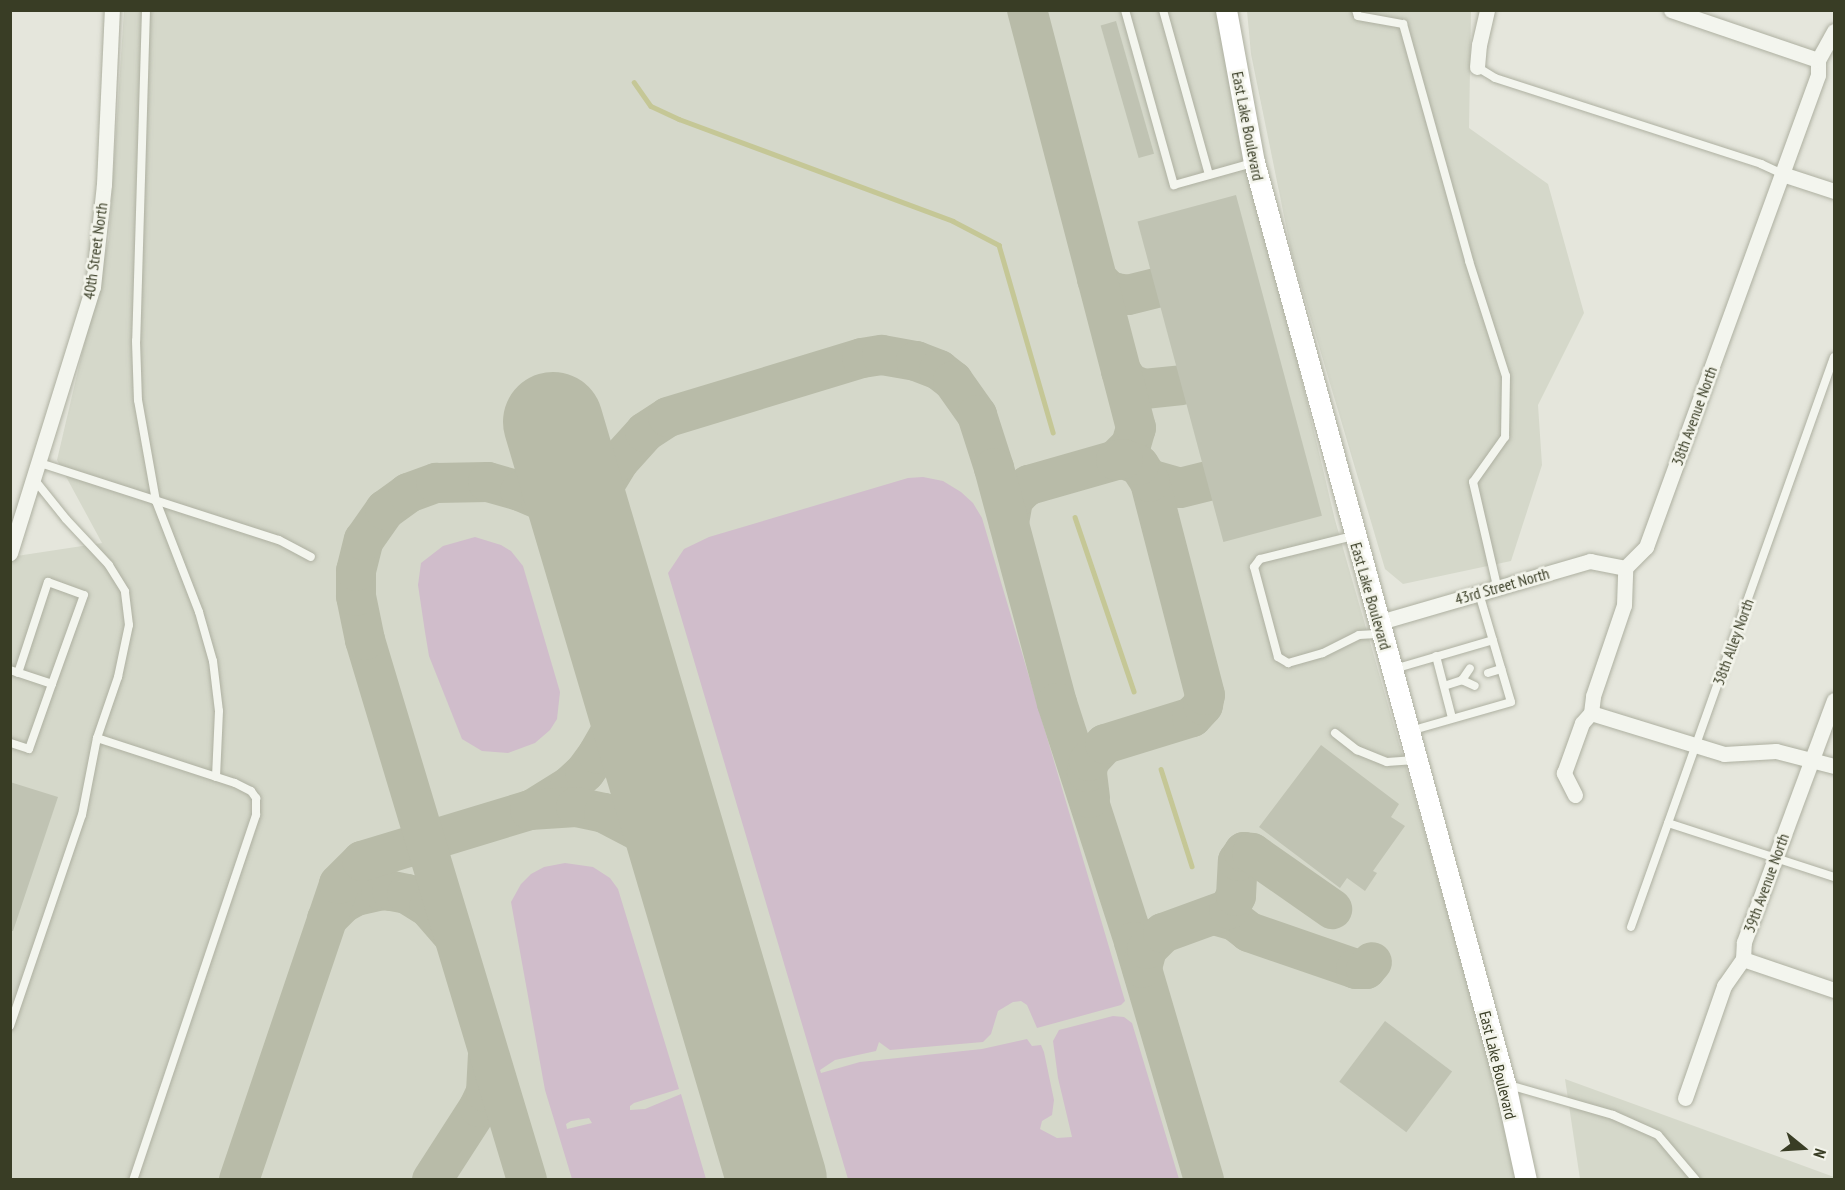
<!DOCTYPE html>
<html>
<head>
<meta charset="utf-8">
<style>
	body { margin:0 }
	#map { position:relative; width:1845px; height:1190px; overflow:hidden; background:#e5e6dc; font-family:"PT Sans Narrow",sans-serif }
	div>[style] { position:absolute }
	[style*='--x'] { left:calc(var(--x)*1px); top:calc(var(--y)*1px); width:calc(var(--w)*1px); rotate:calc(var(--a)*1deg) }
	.built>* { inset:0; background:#d5d8ca }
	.green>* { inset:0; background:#d0bdcb }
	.stream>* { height:4.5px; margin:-2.25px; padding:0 2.25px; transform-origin:2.25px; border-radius:2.25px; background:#c5c796 }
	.taxiway>* { height:40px; margin:-20px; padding:0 20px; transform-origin:20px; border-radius:20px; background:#b8bba8 }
	.runway>* { height:100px; margin:-50px; padding:0 50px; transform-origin:50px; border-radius:50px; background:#b8bba8 }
	.building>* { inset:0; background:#c0c3b3; transform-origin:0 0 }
	.roads { filter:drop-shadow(0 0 2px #aeb0a1) drop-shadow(0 0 2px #aeb0a1) }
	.lane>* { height:8px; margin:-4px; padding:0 4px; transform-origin:4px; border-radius:4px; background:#f3f5ee }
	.street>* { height:15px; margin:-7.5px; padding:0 7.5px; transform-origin:7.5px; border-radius:7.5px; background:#f3f5ee }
	.secondary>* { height:21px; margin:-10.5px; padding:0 10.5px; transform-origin:10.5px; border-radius:10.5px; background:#fff }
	span { translate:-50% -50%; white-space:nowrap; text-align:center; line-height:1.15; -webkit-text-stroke:5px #f3f4eb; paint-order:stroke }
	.street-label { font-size:16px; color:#393d25 }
	.frame { position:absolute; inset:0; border:12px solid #393d25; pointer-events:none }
	.north { position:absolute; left:1773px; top:1118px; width:60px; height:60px; -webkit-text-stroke:4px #f3f4eb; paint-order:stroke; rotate:108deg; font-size:16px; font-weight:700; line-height:24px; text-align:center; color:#393d25 }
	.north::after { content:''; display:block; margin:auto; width:21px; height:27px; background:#393d25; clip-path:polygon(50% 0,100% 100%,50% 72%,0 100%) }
</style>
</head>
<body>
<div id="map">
	<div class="built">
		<i style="clip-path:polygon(124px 11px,1228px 11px,1253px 175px,1335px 520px,1503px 1106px,1517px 1179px,11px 1179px,10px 557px,102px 543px,57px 460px,109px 238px)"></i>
		<i style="clip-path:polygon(1247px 11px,1471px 11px,1469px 128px,1548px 184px,1584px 313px,1538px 405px,1542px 465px,1511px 561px,1403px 584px,1385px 569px,1292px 255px,1251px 54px)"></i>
		<i style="clip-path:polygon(1565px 1079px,1834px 1177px,1834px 1179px,1580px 1179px)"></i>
	</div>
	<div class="green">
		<i style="clip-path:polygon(923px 477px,943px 481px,961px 492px,973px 503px,982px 518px,1125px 1001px,1121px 1005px,1037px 1028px,1027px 1005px,1021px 1001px,1013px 1002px,998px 1011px,991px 1034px,983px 1042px,890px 1050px,879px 1042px,876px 1051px,835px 1060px,820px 1070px,821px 1073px,860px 1062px,982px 1049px,1027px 1039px,1032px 1046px,1041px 1045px,1044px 1052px,1054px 1100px,1052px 1115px,1042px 1121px,1040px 1129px,1057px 1138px,1072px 1137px,1058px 1078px,1053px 1041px,1059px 1030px,1113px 1016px,1124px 1017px,1132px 1023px,1179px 1179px,848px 1179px,668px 573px,684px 549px,709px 537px,908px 478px)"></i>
		<i style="clip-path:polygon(475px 537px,501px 545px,511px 551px,523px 566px,560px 692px,557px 719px,550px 730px,535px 743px,508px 753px,482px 751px,462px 739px,429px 656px,425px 632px,418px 585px,421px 563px,443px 546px)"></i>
		<i style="clip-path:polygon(evenodd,565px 863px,593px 867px,610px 878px,618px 889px,679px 1089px,634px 1103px,630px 1106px,630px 1110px,645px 1109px,681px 1094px,706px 1179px,572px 1179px,545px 1090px,511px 902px,521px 884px,531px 874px,544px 867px,565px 863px,589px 1118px,592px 1123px,567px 1129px,566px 1124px,571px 1121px,589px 1118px)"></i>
	</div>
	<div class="stream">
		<i style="--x:634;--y:82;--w:29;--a:55"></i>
		<i style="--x:651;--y:106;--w:31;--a:25"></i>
		<i style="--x:679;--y:119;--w:292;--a:20.4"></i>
		<i style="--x:953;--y:221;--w:52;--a:27.6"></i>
		<i style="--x:999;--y:245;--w:195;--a:73.9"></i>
		<i style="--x:1075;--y:517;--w:184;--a:71.3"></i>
		<i style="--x:1161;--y:769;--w:102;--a:72.3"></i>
	</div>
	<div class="taxiway">
		<i style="--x:1097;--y:279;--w:16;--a:45"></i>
		<i style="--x:1108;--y:290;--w:9;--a:21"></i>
		<i style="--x:1116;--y:293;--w:12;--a:9"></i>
		<i style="--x:1128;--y:295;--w:29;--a:-14"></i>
		<i style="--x:1121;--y:371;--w:14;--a:56"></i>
		<i style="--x:1129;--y:383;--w:16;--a:22"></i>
		<i style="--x:1144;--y:389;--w:38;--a:-6"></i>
		<i style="--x:1149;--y:479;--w:32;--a:16"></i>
		<i style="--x:1180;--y:488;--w:29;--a:-14"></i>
		<i style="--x:1009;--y:523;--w:23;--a:-80"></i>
		<i style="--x:1013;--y:500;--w:13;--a:-48"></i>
		<i style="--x:1022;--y:490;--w:9;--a:-36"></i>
		<i style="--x:1029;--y:485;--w:91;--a:-16"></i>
		<i style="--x:1116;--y:460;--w:21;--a:-45"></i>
		<i style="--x:1131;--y:445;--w:18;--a:-74"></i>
		<i style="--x:1136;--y:428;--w:432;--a:-104.6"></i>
		<i style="--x:585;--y:533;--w:36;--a:-72"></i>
		<i style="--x:596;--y:499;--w:44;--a:-58.8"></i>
		<i style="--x:619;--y:461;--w:39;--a:-48"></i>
		<i style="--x:645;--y:432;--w:27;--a:-33"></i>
		<i style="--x:668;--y:417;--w:203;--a:-16.9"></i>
		<i style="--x:862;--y:358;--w:20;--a:-9"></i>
		<i style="--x:882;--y:355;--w:35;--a:10"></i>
		<i style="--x:916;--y:361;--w:25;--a:21"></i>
		<i style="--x:939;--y:370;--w:18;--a:38"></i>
		<i style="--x:953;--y:381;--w:42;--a:54.8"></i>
		<i style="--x:977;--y:415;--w:56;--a:72.2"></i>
		<i style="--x:994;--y:468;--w:243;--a:75"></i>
		<i style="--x:1057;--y:703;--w:251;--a:72.1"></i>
		<i style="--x:1134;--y:942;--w:248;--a:73.6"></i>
		<i style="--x:1090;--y:798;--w:26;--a:-97"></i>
		<i style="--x:1087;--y:772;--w:11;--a:-80"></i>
		<i style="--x:1089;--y:761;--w:23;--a:-47"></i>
		<i style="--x:1105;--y:744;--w:91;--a:-17.2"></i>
		<i style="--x:1192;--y:717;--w:16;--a:-47"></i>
		<i style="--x:1203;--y:705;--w:10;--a:-79"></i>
		<i style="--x:1205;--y:695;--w:220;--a:-104.5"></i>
		<i style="--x:1150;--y:482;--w:20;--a:-123"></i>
		<i style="--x:1139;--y:465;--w:17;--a:-159"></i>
		<i style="--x:1123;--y:459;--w:7;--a:172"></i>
		<i style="--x:533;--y:809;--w:44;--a:-31.9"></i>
		<i style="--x:570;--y:786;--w:21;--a:-43"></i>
		<i style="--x:585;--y:772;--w:22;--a:-54"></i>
		<i style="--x:598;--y:754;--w:70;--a:-60.2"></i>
		<i style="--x:1214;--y:915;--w:22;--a:16"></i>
		<i style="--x:1235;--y:921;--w:18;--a:38"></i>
		<i style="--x:1249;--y:932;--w:113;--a:19.1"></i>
		<i style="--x:1356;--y:969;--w:10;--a:0"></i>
		<i style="--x:1366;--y:969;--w:9;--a:-49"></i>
		<i style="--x:327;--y:919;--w:23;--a:-45"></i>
		<i style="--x:343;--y:903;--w:15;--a:-28"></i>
		<i style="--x:356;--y:896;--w:26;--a:-13"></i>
		<i style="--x:381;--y:890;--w:11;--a:5"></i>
		<i style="--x:392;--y:891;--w:15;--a:11"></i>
		<i style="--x:407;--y:894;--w:26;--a:32"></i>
		<i style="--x:429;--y:908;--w:37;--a:49"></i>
		<i style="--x:1142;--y:968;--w:20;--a:-75"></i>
		<i style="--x:1147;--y:949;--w:23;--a:-45"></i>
		<i style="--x:1163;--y:933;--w:70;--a:-20"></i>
		<i style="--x:1229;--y:909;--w:15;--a:-62"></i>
		<i style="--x:1236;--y:896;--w:35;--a:-87"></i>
		<i style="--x:1238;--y:861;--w:11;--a:-56"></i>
		<i style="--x:1244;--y:852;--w:8;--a:7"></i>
		<i style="--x:1252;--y:853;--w:98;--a:35"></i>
		<i style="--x:239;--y:1180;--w:312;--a:-71.3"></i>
		<i style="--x:339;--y:884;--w:33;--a:-45"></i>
		<i style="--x:362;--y:861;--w:176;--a:-16.9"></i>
		<i style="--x:530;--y:810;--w:46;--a:-3.7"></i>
		<i style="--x:576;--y:807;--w:29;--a:12"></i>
		<i style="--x:604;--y:813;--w:47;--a:27.6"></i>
		<i style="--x:646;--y:835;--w:40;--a:48"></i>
		<i style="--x:673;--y:865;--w:49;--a:60.8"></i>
		<i style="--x:432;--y:1180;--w:87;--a:-57.2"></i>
		<i style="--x:479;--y:1107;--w:17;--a:-65"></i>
		<i style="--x:486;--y:1092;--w:36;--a:-87"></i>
		<i style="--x:527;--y:1180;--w:564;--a:-106.7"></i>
		<i style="--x:365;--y:640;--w:45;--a:-101.6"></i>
		<i style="--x:356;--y:596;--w:25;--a:-90"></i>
		<i style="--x:356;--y:571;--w:32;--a:-76"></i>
		<i style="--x:364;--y:540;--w:37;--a:-55"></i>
		<i style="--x:385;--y:510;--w:29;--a:-36"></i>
		<i style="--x:408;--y:493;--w:30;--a:-20"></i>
		<i style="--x:436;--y:483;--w:52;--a:-1.1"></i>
		<i style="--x:488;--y:482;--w:33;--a:16"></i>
		<i style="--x:520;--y:491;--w:23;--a:23"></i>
		<i style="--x:541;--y:500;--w:60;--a:40.3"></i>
	</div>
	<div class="runway">
		<i style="--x:553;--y:422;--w:790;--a:73.54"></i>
	</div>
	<div class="building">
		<i style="left:1116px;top:21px;width:138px;height:16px;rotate:74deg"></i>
		<i style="left:1236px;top:195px;width:332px;height:102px;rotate:75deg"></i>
		<i style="clip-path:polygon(1321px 745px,1399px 804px,1391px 817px,1405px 826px,1373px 871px,1377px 873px,1365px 891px,1347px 878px,1340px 888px,1259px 827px)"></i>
		<i style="clip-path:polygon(10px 782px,58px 797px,13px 931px,10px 931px)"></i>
		<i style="left:1385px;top:1021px;width:84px;height:76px;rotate:37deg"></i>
	</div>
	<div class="roads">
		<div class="lane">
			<i style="--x:146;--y:10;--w:331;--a:91.7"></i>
			<i style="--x:136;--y:341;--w:59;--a:88.1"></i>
			<i style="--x:138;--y:400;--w:103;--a:79.9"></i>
			<i style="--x:156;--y:501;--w:119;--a:68.8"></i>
			<i style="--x:199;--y:612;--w:51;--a:74.1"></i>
			<i style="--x:213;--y:661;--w:50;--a:83.2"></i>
			<i style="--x:219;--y:711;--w:66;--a:92.6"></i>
			<i style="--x:1125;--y:10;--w:182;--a:74.4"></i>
			<i style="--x:1174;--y:185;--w:82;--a:-15.6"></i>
			<i style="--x:1163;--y:10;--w:171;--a:74.4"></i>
			<i style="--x:1356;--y:10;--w:6;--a:72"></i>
			<i style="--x:1358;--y:16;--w:46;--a:10.1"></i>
			<i style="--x:1403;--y:24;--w:246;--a:74.4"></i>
			<i style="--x:1469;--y:261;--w:121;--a:72.2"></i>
			<i style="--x:1506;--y:376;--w:61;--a:90.9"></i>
			<i style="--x:1505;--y:437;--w:55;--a:125.4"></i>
			<i style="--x:1473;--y:482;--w:107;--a:77"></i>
			<i style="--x:1477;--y:67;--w:21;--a:31"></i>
			<i style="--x:1495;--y:78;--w:280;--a:17.9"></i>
			<i style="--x:1761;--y:164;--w:23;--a:25"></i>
			<i style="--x:40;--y:463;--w:251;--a:17.9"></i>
			<i style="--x:279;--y:540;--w:36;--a:28"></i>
			<i style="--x:1353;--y:536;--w:96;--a:166.1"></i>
			<i style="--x:1260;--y:559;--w:10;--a:127"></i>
			<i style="--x:1254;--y:567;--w:93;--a:75.1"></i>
			<i style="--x:1278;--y:657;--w:12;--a:31"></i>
			<i style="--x:1288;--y:663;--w:36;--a:-16"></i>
			<i style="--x:1323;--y:653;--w:40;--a:-26.6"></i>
			<i style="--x:1359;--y:635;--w:22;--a:-3"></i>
			<i style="--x:1436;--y:656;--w:64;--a:75.5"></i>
			<i style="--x:1394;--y:669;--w:103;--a:-16.3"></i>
			<i style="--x:10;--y:670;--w:44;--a:18.4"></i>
			<i style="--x:52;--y:684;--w:69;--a:109.5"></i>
			<i style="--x:29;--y:749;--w:20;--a:-162"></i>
			<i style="--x:18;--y:673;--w:96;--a:-71.8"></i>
			<i style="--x:48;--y:582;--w:38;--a:20"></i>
			<i style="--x:84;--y:595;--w:95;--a:109.8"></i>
			<i style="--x:1488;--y:673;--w:14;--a:-17"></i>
			<i style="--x:1462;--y:680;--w:14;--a:25"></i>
			<i style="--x:1444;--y:686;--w:19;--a:-18"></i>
			<i style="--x:1462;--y:680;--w:14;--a:-56"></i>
			<i style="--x:1410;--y:731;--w:105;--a:-16"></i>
			<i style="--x:1511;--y:702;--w:114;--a:-106.4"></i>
			<i style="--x:1335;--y:733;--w:28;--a:38"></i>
			<i style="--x:1357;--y:750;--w:32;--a:22"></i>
			<i style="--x:1387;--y:762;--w:28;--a:-4"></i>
			<i style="--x:97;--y:738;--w:145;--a:18.1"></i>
			<i style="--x:235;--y:783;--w:18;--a:27"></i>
			<i style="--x:251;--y:791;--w:9;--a:54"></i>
			<i style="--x:256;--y:798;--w:17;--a:90"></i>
			<i style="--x:256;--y:815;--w:385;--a:108.6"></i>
			<i style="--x:1668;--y:823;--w:175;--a:18"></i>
			<i style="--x:1631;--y:927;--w:605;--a:-70.4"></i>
			<i style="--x:10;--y:1026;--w:223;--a:-71.2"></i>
			<i style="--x:82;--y:815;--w:78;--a:-79"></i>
			<i style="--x:97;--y:738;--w:65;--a:-71"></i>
			<i style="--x:118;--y:677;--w:53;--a:-78.1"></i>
			<i style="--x:129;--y:625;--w:34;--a:-97"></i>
			<i style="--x:125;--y:591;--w:31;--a:-122"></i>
			<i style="--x:109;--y:565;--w:63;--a:-133.1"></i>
			<i style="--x:66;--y:519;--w:51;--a:-128.7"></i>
			<i style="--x:1509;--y:1085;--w:108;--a:16.1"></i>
			<i style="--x:1613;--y:1115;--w:49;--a:24"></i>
			<i style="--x:1658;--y:1135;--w:59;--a:49.8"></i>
		</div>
		<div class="street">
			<i style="--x:1671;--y:10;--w:155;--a:18.8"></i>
			<i style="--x:1477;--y:67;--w:22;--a:-85"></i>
			<i style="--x:1479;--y:45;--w:36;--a:-77"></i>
			<i style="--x:1782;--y:174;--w:55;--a:18.1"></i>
			<i style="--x:10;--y:553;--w:279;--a:-72.7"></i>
			<i style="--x:93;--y:287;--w:104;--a:-83.9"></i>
			<i style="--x:104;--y:184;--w:174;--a:-87.4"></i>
			<i style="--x:1380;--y:622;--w:219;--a:-16.2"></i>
			<i style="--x:1590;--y:561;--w:36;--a:11"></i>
			<i style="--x:1591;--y:713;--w:139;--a:17.1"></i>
			<i style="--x:1724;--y:754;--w:52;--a:-3.3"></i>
			<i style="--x:1776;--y:751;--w:60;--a:14.5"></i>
			<i style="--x:1575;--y:795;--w:25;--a:-117"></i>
			<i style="--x:1564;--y:773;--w:53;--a:-70.2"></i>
			<i style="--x:1582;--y:723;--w:13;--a:-48"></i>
			<i style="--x:1591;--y:713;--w:17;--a:-83"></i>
			<i style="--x:1593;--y:696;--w:96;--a:-71.2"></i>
			<i style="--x:1624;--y:605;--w:37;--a:-88"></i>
			<i style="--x:1625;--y:568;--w:30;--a:-45"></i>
			<i style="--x:1646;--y:547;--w:502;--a:-69.98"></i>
			<i style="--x:1818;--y:75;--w:15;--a:-90"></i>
			<i style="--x:1818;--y:60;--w:33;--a:-61"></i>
			<i style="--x:1743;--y:959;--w:96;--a:18.8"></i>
			<i style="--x:1685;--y:1098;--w:119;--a:-70.8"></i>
			<i style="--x:1724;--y:986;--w:33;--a:-55"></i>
			<i style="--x:1743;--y:959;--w:17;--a:-87"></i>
			<i style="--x:1744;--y:942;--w:258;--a:-69.6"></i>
		</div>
		<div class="secondary">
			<i style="--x:1226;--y:10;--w:155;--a:79.6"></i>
			<i style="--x:1254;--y:162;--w:956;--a:74.77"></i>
			<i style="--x:1505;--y:1084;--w:98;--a:77.7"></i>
		</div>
	</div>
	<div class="street-label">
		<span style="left:1248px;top:126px;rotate:79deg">East Lake Boulevard</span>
		<span style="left:95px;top:251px;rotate:-82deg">40th Street North</span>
		<span style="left:1694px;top:416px;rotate:-70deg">38th Avenue North</span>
		<span style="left:1502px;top:586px;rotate:-16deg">43rd Street North</span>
		<span style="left:1371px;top:596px;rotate:74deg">East Lake Boulevard</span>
		<span style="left:1733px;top:642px;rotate:-70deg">38th Alley North</span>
		<span style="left:1766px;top:883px;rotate:-70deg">39th Avenue North</span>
		<span style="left:1498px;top:1065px;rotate:76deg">East Lake Boulevard</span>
	</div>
	<div class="frame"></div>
	<div class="north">N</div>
</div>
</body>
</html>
